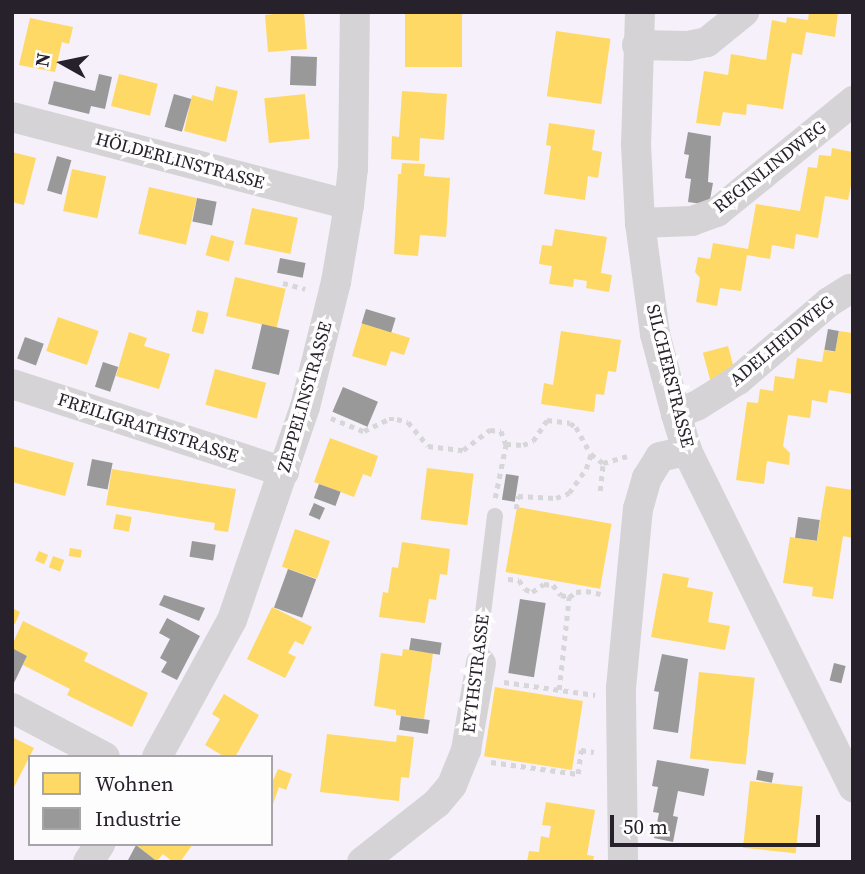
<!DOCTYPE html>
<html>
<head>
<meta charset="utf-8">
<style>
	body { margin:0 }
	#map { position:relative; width:865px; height:874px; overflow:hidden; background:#f5f0f9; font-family:"Source Serif 4",serif }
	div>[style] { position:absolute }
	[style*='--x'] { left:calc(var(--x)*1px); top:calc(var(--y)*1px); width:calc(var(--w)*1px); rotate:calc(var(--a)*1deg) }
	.homes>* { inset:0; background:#ffd966; transform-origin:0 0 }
	.industry>* { inset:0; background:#999; transform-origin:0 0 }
	.path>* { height:4.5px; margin-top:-2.25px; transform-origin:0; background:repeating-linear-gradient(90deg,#d7d6d9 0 5px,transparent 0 10px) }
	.lane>* { height:16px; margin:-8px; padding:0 8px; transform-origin:8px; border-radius:8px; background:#d5d3d5 }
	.street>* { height:30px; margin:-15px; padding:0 15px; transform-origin:15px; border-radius:15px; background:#d5d3d5 }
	span { translate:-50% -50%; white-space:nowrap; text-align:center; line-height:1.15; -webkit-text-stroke:7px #fdfdfd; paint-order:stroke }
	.street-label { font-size:18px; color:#27212b }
	.frame { position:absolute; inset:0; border:14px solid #27212b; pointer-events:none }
	.legend { position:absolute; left:28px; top:755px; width:245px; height:91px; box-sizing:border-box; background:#fdfdfd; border:2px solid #a7a5a9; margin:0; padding:9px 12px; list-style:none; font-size:21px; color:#27212b }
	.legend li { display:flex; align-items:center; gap:14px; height:35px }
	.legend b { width:35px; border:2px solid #a7a5a9 }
	.north { position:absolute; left:28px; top:28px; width:70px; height:70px; -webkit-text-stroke:5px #fdfdfd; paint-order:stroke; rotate:279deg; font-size:19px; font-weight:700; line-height:28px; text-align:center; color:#27212b }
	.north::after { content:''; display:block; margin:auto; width:24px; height:32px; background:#27212b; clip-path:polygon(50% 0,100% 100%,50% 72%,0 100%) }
	.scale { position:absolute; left:610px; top:815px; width:210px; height:32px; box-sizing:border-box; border:4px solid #27212b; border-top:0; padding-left:9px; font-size:21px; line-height:24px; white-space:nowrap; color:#27212b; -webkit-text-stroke:5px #fdfdfd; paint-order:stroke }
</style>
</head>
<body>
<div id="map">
	<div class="homes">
		<i style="clip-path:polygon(292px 12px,304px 12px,307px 49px,268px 52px,265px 15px)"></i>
		<i style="left:405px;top:12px;width:57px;height:55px"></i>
		<i style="clip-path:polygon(809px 12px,838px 12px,835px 37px,806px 32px,802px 55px,792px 53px,783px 109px,747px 104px,746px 115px,723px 112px,720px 126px,696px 123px,704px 71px,728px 75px,731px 54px,766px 60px,772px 20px,786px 23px,787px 17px,808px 20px)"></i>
		<i style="clip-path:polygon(30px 18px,73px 27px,69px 44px,62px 42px,55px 72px,19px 65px)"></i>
		<i style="left:556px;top:31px;width:55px;height:66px;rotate:8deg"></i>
		<i style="left:119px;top:74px;width:40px;height:33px;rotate:14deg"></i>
		<i style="clip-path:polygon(216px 86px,238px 91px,226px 142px,184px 131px,192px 95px,213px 101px)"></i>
		<i style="clip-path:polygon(402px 91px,447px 94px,444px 140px,420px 138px,419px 161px,391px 159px,392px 136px,399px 137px)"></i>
		<i style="left:305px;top:94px;width:45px;height:41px;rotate:84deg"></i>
		<i style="clip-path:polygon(549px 123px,595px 130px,592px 150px,602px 152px,598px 178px,588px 176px,585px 200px,544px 194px,551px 146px,546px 145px)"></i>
		<i style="clip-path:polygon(832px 148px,853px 152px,853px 176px,848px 200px,825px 196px,818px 238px,796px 234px,794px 249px,772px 245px,770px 259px,747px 255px,741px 291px,720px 288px,717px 306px,696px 302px,700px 278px,695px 272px,698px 257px,710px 259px,713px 243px,748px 249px,756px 204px,800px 211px,808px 167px,817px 168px,819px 155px,831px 156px)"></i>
		<i style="clip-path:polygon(12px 152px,36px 158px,24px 205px,12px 202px)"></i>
		<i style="clip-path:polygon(402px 163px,425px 164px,424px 176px,450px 178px,446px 237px,420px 235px,418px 256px,394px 254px,398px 174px,401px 174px)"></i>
		<i style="left:72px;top:169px;width:35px;height:43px;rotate:12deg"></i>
		<i style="left:149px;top:187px;width:49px;height:48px;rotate:13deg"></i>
		<i style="left:252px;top:208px;width:47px;height:37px;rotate:12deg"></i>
		<i style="clip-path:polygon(555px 229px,607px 237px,601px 273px,612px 275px,609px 292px,586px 288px,587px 281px,574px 279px,573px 287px,549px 284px,552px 266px,539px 264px,542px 245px,552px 246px)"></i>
		<i style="left:211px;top:235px;width:24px;height:21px;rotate:15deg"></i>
		<i style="left:235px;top:277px;width:52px;height:40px;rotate:13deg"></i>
		<i style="left:197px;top:310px;width:12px;height:22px;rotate:14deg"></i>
		<i style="left:58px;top:317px;width:43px;height:36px;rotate:19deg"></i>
		<i style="clip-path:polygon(362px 323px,410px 338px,404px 355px,391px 351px,386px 366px,352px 356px)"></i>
		<i style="clip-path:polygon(561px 331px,621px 340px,616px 372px,608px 371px,604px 395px,596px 394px,594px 412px,541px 404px,544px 383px,553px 385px)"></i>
		<i style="clip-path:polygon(839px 331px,853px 333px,852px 394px,829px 390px,827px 403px,812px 400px,810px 418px,788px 415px,783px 446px,790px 453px,789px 465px,767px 461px,764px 484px,736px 480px,747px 402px,758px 403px,760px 389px,773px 391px,775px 376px,794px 379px,797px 358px,822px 362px,824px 350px,835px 352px)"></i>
		<i style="clip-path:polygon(129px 332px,147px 338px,144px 346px,170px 354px,159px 389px,116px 376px)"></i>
		<i style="left:728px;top:346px;width:28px;height:26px;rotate:75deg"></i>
		<i style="left:215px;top:369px;width:53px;height:37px;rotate:15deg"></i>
		<i style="clip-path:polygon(330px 438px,378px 456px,371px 477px,363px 474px,354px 497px,314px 482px)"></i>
		<i style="clip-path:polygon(12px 446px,74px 463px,65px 496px,12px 482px)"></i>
		<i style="left:427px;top:468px;width:47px;height:52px;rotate:7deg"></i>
		<i style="clip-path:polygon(112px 469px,236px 489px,228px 532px,214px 530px,215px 523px,106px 505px)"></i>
		<i style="clip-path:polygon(826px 486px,853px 490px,853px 538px,843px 536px,833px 599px,812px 596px,813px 587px,783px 583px,790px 537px,817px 541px)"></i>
		<i style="left:517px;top:507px;width:96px;height:66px;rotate:10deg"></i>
		<i style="left:116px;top:514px;width:16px;height:15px;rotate:11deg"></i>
		<i style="left:295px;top:529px;width:37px;height:40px;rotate:19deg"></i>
		<i style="clip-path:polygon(402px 542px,450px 549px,447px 575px,440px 574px,436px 600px,429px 599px,425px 623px,379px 617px,383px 592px,388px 593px,392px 567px,398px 568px)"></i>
		<i style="left:70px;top:548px;width:12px;height:8px;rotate:9deg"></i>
		<i style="left:39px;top:551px;width:10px;height:10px;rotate:24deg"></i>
		<i style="left:53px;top:556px;width:12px;height:12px;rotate:20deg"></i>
		<i style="clip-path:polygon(663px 573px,689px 578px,687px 587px,713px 592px,708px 622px,730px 626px,725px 650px,651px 637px)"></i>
		<i style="clip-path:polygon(272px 607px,312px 627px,303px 645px,295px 641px,288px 653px,296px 657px,285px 678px,247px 659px)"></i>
		<i style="clip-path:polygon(12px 608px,20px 612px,15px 624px,12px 623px)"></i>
		<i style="clip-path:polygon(23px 621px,88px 653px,84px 661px,148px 693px,132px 727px,67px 695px,70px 689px,23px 665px,27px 656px,12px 648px,12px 645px)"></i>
		<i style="clip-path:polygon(403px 649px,433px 653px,424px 719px,396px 715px,396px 710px,374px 706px,381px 653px,402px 656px)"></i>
		<i style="left:699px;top:672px;width:56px;height:87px;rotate:6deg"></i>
		<i style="left:495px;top:687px;width:89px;height:70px;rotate:9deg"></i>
		<i style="clip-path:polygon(224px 694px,259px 715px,235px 757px,225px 757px,205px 745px,220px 719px,212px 714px)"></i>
		<i style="clip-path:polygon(327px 734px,396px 742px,397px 735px,414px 737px,409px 778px,401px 777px,399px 801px,320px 792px)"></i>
		<i style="clip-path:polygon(12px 737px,34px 748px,14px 787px,12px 785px)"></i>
		<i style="clip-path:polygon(278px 769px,292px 774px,286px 790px,279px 787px,273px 804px,271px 785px)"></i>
		<i style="left:750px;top:781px;width:53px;height:67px;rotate:6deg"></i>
		<i style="clip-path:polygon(546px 802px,595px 810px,587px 855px,594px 856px,593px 862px,527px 862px,529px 851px,539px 852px,541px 836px,549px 838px,551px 826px,542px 825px)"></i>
		<i style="clip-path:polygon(135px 844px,193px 844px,180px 862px,173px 862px,163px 854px,157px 861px)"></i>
	</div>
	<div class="industry">
		<i style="left:291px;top:56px;width:26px;height:29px;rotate:2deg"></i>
		<i style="clip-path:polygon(99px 74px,112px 77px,105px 109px,91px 106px,89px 114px,48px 104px,54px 81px,95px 91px)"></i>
		<i style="left:174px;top:94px;width:18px;height:34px;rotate:16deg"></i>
		<i style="clip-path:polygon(688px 132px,711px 136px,708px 182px,713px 183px,709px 205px,688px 202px,691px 179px,685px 178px,689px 155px,684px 154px)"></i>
		<i style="left:57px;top:156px;width:15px;height:36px;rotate:16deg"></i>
		<i style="left:197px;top:198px;width:20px;height:24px;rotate:11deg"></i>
		<i style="left:280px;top:258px;width:26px;height:15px;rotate:11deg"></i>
		<i style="left:366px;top:309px;width:31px;height:15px;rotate:17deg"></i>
		<i style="left:262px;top:324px;width:28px;height:46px;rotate:13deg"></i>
		<i style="left:828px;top:329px;width:11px;height:21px;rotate:10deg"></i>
		<i style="left:25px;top:337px;width:20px;height:23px;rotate:20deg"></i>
		<i style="left:103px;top:362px;width:16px;height:26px;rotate:18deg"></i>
		<i style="left:343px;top:387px;width:38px;height:27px;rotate:23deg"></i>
		<i style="left:92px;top:459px;width:21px;height:27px;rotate:11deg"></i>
		<i style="left:506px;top:474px;width:13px;height:26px;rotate:9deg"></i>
		<i style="left:319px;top:484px;width:23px;height:15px;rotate:20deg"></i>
		<i style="left:314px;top:503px;width:12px;height:13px;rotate:24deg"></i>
		<i style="left:798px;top:517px;width:22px;height:21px;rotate:8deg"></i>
		<i style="left:192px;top:541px;width:24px;height:16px;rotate:9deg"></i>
		<i style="left:288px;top:569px;width:30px;height:41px;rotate:20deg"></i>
		<i style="clip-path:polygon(164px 595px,205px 608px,199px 621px,159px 605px)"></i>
		<i style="left:520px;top:599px;width:26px;height:75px;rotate:9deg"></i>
		<i style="clip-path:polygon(167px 618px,200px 636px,177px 680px,161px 672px,167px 662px,160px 658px,170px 639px,159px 633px)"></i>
		<i style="left:411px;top:638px;width:31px;height:12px;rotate:9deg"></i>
		<i style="clip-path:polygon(12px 648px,27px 656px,12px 687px)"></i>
		<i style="clip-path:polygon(662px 654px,688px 659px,678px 733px,653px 729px,659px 692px,654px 691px)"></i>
		<i style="left:834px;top:663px;width:12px;height:18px;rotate:14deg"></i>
		<i style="left:401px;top:716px;width:29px;height:14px;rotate:8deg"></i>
		<i style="clip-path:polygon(657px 760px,709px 769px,704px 796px,678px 791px,673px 816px,678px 817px,673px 842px,654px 838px,659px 813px,653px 812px,658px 787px,652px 786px)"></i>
		<i style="left:758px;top:770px;width:16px;height:10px;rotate:11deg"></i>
		<i style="clip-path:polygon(136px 845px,158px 862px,127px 862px)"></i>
	</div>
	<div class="path">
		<i style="--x:283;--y:283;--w:23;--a:15"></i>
		<i style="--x:331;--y:418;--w:35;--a:22"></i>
		<i style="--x:364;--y:431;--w:28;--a:-26"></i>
		<i style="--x:389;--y:419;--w:8;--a:0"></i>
		<i style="--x:397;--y:419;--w:11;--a:15"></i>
		<i style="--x:408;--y:422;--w:31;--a:50"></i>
		<i style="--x:428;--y:446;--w:35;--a:7"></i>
		<i style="--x:463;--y:450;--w:34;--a:-37"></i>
		<i style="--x:490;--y:430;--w:11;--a:5"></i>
		<i style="--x:501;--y:431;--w:14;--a:69"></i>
		<i style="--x:506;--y:444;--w:17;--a:3"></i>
		<i style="--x:523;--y:445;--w:11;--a:-22"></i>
		<i style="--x:533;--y:441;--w:25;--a:-56"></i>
		<i style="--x:547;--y:420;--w:23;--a:7"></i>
		<i style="--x:570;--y:423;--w:7;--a:34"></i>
		<i style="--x:576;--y:427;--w:31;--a:61"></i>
		<i style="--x:591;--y:454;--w:15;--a:37"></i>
		<i style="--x:603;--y:463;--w:25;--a:-16"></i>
		<i style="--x:600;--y:491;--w:28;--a:-84"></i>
		<i style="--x:495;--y:498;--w:55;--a:-78.5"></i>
		<i style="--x:516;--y:509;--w:13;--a:-81"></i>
		<i style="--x:518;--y:496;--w:38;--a:3"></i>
		<i style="--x:556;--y:498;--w:14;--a:-21"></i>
		<i style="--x:569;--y:493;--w:29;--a:-55"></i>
		<i style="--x:586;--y:469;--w:16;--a:-72"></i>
		<i style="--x:508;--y:579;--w:11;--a:5"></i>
		<i style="--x:519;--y:580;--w:11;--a:56"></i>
		<i style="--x:525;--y:589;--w:8;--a:23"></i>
		<i style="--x:532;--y:592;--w:14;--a:-34"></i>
		<i style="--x:544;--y:584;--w:9;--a:6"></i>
		<i style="--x:553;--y:585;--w:13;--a:51"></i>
		<i style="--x:561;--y:595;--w:8;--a:14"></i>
		<i style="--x:569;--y:597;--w:9;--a:-36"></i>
		<i style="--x:576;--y:592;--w:10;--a:-6"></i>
		<i style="--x:586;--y:591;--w:15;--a:11"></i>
		<i style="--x:504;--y:682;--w:92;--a:8.1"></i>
		<i style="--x:559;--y:690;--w:94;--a:-83.9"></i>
		<i style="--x:491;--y:762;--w:88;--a:7.9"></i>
		<i style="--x:578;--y:774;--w:24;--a:-83"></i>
		<i style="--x:581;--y:750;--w:13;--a:9"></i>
	</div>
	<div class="lane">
		<i style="--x:481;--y:663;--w:25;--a:-92"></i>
		<i style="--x:480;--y:638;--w:123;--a:-83"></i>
	</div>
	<div class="street">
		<i style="--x:640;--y:12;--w:132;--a:91.7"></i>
		<i style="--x:636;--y:144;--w:79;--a:87.1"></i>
		<i style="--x:640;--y:223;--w:112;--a:82.3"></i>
		<i style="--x:655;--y:334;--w:83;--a:75.3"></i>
		<i style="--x:676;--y:414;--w:39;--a:73"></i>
		<i style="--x:687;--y:451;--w:375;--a:63.7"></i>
		<i style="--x:637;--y:45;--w:51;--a:1.1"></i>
		<i style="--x:688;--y:46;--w:19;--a:-12"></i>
		<i style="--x:707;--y:42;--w:48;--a:-39"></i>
		<i style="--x:12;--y:117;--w:348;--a:14.6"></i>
		<i style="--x:640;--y:223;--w:52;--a:-2.2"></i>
		<i style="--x:692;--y:221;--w:27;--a:-20"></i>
		<i style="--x:717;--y:212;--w:176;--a:-39.2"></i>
		<i style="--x:12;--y:384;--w:286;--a:17.9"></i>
		<i style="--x:676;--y:414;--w:24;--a:-22"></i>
		<i style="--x:698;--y:405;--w:47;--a:-32"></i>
		<i style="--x:738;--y:380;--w:120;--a:-40.6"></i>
		<i style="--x:829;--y:302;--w:25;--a:-32"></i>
		<i style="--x:12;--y:708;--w:105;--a:27.8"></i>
		<i style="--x:157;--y:757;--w:156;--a:-61.3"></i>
		<i style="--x:232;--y:620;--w:225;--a:-71.1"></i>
		<i style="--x:305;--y:407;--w:129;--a:-76.1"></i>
		<i style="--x:336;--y:282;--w:78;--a:-80.4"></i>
		<i style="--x:349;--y:205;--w:36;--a:-84"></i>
		<i style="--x:353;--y:169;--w:157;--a:-89.3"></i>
		<i style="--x:88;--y:862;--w:22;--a:-56"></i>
		<i style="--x:362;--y:862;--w:95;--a:-38.2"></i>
		<i style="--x:437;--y:803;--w:23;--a:-50"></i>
		<i style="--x:452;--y:785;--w:38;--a:-68"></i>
		<i style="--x:466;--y:750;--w:88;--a:-80.2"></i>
		<i style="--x:623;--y:862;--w:174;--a:-90.7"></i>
		<i style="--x:621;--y:688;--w:180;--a:-84.6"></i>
		<i style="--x:638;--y:509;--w:32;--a:-74"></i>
		<i style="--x:647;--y:478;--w:25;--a:-58"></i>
		<i style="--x:660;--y:457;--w:28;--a:-13"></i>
	</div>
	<div class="street-label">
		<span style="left:180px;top:161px;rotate:15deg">HÖLDERLINSTRASSE</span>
		<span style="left:770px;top:167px;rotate:-38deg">REGINLINDWEG</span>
		<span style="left:782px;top:341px;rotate:-40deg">ADELHEIDWEG</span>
		<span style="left:670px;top:376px;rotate:76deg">SILCHERSTRASSE</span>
		<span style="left:305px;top:397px;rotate:-74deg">ZEPPELINSTRASSE</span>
		<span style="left:148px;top:428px;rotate:18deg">FREILIGRATHSTRASSE</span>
		<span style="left:476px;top:674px;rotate:-83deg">EYTHSTRASSE</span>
	</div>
	<div class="frame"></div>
	<ul class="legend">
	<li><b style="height:19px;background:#ffd966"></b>Wohnen</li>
	<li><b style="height:19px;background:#999"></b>Industrie</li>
	</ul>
	<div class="north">N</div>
	<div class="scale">50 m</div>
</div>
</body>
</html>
